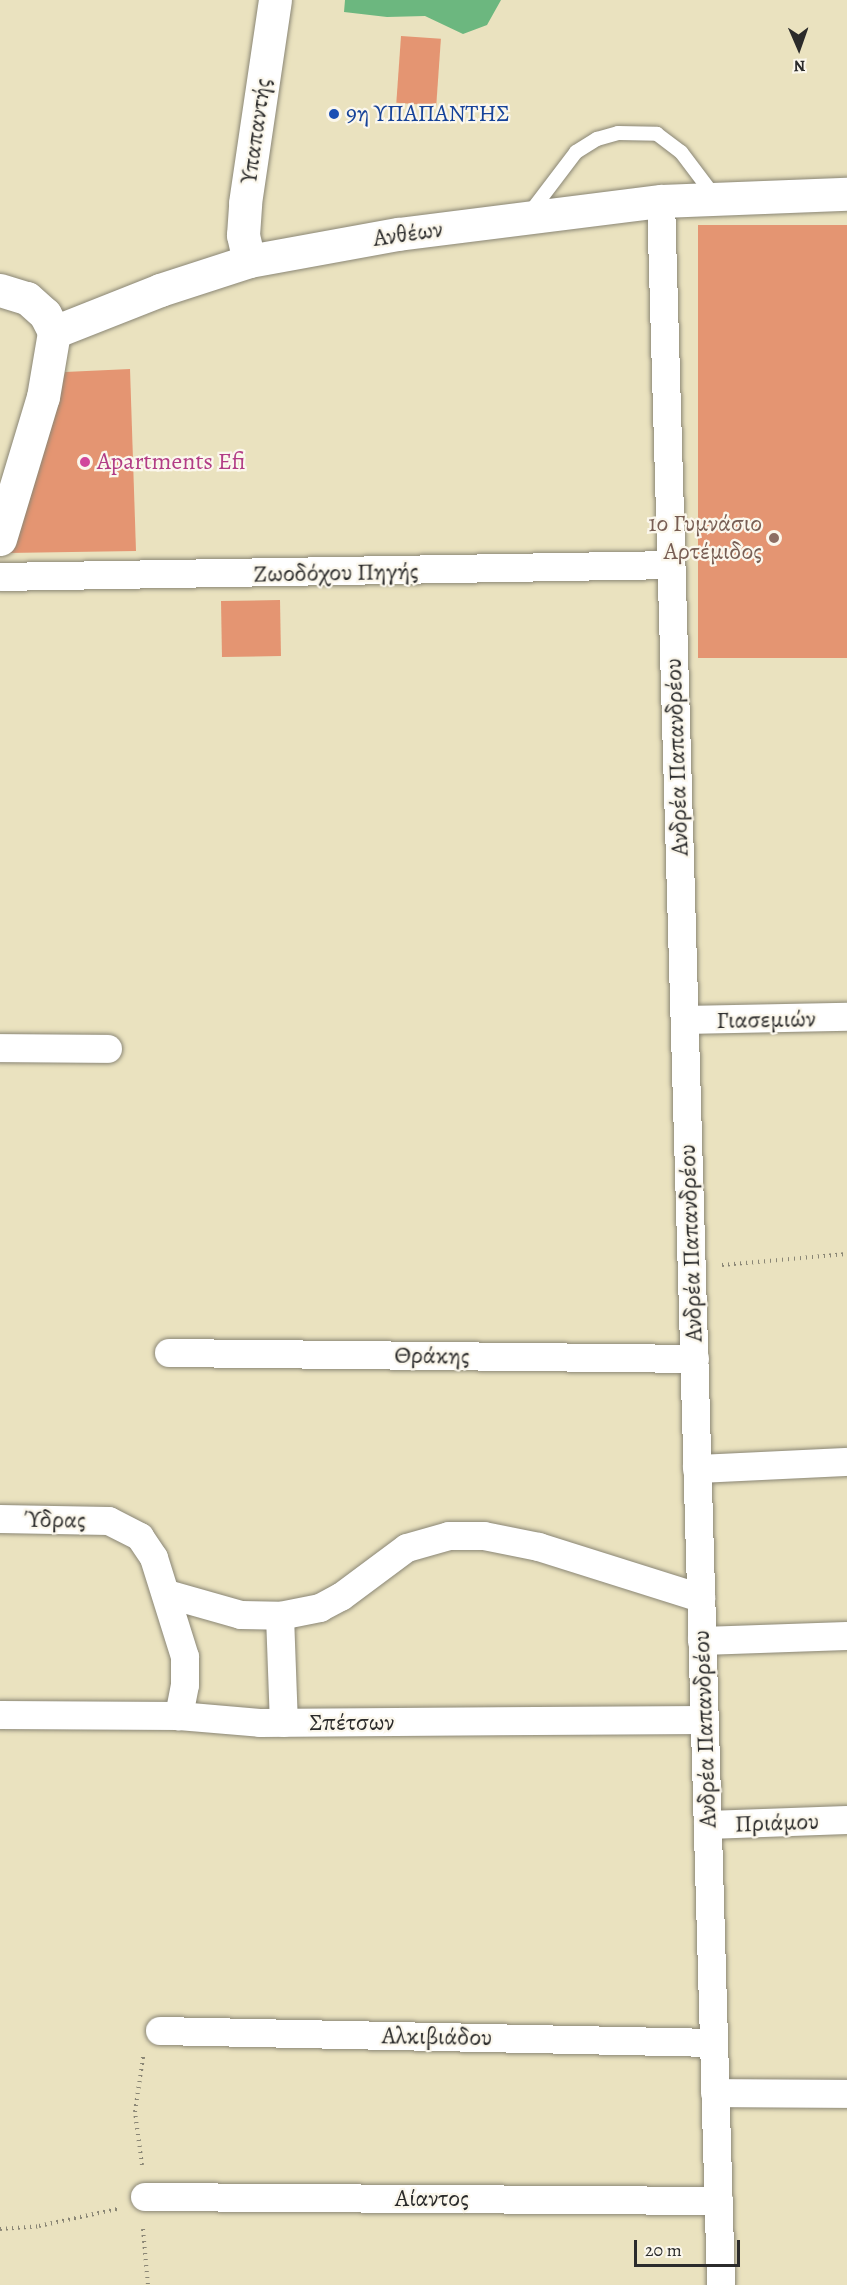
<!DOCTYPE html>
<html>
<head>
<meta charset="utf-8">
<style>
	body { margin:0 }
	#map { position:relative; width:847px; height:2285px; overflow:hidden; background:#eae2bf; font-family:Alegreya,serif }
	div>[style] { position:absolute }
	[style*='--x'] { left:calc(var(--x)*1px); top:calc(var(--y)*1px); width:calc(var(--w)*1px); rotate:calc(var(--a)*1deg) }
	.forest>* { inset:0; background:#6cb77f }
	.building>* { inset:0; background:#e49572; transform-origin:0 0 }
	.path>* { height:4px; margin-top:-2px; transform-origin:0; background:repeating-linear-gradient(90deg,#8a8675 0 1.5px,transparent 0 6px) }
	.roads { filter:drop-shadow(0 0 2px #8a8675) drop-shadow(0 0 2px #8a8675) }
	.service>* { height:14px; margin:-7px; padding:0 7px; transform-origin:7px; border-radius:7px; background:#fff }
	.minor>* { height:28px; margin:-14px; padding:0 14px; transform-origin:14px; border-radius:14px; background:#fff }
	.tertiary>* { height:33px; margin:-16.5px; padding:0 16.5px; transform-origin:16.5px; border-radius:16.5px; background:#fff }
	.dots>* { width:16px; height:16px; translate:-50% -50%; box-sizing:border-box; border:3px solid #fbf7ec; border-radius:50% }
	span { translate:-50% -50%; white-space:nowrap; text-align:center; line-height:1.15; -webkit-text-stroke:4.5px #fbf7ec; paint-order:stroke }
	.transit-label { font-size:24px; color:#164399 }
	.left { translate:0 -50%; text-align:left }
	.street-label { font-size:24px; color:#2b2b2b }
	.hotel-label { font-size:24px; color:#b23c85 }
	.education-label { font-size:24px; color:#785e54 }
	.right { translate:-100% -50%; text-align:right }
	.north { position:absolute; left:769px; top:18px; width:60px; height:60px; -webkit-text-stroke:4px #fbf7ec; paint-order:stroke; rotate:178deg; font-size:16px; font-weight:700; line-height:24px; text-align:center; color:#2b2b2b }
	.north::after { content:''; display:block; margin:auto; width:21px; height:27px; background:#2b2b2b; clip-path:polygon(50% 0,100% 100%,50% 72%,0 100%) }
	.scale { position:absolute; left:634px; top:2240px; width:106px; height:27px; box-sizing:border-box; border:3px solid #2b2b2b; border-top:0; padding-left:8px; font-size:18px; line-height:21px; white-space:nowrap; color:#2b2b2b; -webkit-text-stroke:4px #fbf7ec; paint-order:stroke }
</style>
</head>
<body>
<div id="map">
	<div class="forest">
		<i style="clip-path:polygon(345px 0,501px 0,487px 25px,463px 34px,425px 16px,387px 17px,344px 12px)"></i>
	</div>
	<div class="building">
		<i style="left:401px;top:36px;width:40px;height:67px;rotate:4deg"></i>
		<i style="left:847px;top:225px;width:433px;height:149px;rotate:90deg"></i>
		<i style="clip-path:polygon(130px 369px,136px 551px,7px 553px,65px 372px)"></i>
		<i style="left:280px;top:600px;width:56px;height:59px;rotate:89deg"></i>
	</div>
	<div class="path">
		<i style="--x:722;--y:1265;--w:125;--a:-5"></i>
		<i style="--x:142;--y:2165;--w:53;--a:-97.5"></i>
		<i style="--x:135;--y:2112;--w:56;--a:-81.7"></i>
		<i style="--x:0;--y:2229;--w:39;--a:-4"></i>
		<i style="--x:39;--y:2226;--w:80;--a:-12.3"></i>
		<i style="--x:143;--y:2229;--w:56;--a:84.9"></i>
	</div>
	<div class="roads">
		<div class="service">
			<i style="--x:529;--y:214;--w:78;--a:-52.8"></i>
			<i style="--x:576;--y:152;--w:25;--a:-32"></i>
			<i style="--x:597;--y:139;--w:22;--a:-16"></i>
			<i style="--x:618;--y:133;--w:39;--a:1"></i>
			<i style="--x:657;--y:134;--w:30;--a:37"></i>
			<i style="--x:681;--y:152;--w:56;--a:52.9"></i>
		</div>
		<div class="minor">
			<i style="--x:661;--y:201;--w:2085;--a:88.35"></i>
			<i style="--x:0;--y:577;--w:671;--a:-1.02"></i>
			<i style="--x:685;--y:1020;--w:162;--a:-1.1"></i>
			<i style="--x:0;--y:1048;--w:108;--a:0.5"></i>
			<i style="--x:169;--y:1353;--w:526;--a:0.65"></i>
			<i style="--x:697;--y:1469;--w:150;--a:-2.7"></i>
			<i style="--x:0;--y:1519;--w:109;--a:1.1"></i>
			<i style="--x:109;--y:1521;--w:35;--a:27"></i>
			<i style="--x:140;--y:1537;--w:25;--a:56"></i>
			<i style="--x:154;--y:1558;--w:104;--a:72.6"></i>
			<i style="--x:185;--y:1657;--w:28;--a:90"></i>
			<i style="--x:185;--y:1685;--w:32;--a:101"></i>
			<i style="--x:167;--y:1594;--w:77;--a:15.8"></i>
			<i style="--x:241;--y:1615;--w:39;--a:1"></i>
			<i style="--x:280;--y:1616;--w:41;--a:-11.3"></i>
			<i style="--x:320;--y:1608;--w:24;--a:-28"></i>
			<i style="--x:341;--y:1597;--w:82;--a:-36.6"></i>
			<i style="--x:407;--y:1548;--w:44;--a:-15.9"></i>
			<i style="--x:449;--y:1536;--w:35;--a:0"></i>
			<i style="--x:484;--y:1536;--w:56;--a:11.3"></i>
			<i style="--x:539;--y:1547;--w:170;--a:17.5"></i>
			<i style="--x:280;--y:1616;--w:107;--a:87.9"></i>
			<i style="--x:702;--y:1641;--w:145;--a:-2"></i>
			<i style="--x:0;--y:1715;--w:179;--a:0.3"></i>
			<i style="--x:179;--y:1716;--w:81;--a:4.9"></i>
			<i style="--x:260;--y:1723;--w:445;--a:-0.4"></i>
			<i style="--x:708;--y:1825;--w:139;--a:-2.1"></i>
			<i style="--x:160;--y:2031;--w:554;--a:1.24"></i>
			<i style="--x:715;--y:2093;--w:132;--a:0.4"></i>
			<i style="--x:145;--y:2197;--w:574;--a:0.4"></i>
		</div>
		<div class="tertiary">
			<i style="--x:249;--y:261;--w:27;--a:-103"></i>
			<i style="--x:243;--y:235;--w:32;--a:-86"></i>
			<i style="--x:245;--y:203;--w:205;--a:-81.6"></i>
			<i style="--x:0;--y:290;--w:28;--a:17"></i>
			<i style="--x:27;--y:298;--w:24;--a:42"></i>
			<i style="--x:45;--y:314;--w:20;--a:63"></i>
			<i style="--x:54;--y:332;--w:114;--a:-21.6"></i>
			<i style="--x:160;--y:290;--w:94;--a:-18"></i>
			<i style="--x:249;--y:261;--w:151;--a:-10.3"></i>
			<i style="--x:398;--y:234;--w:265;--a:-7.2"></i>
			<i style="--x:661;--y:201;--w:186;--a:-2.2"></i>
			<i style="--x:0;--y:539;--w:148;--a:-73.2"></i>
			<i style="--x:43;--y:397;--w:66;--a:-80.4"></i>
		</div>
	</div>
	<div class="dots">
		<i style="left:334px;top:114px;background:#1a4fb4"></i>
		<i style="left:85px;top:462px;background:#d1479c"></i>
		<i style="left:774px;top:538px;background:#8d6e63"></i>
	</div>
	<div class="transit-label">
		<span class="left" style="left:346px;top:114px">9η ΥΠΑΠΑΝΤΗΣ</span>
	</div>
	<div class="street-label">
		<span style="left:256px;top:131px;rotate:-82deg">Υπαπαντής</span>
		<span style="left:408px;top:234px;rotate:-8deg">Ανθέων</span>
		<span style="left:336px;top:573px;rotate:-1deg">Ζωοδόχου Πηγής</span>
		<span style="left:677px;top:757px;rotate:-92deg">Ανδρέα Παπανδρέου</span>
		<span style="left:766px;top:1020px;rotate:-1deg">Γιασεμιών</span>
		<span style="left:691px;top:1243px;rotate:-92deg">Ανδρέα Παπανδρέου</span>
		<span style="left:432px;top:1356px;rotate:1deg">Θράκης</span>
		<span style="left:55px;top:1520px;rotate:1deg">Ύδρας</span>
		<span style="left:352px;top:1723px">Σπέτσων</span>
		<span style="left:705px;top:1729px;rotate:-92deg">Ανδρέα Παπανδρέου</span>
		<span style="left:777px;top:1823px;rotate:-2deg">Πριάμου</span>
		<span style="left:437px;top:2037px;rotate:1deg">Αλκιβιάδου</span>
		<span style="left:432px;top:2199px">Αίαντος</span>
	</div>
	<div class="hotel-label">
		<span class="left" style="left:97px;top:462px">Apartments Efi</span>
	</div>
	<div class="education-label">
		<span class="right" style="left:762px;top:538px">1ο Γυμνάσιο<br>Αρτέμιδος</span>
	</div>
	<div class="north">N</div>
	<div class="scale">20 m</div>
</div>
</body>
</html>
